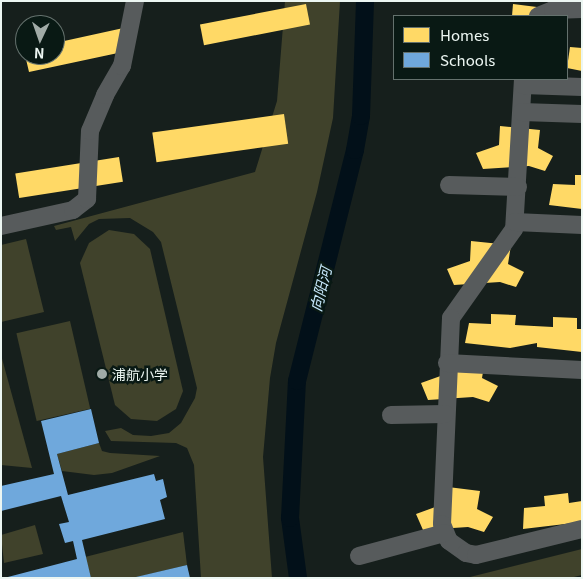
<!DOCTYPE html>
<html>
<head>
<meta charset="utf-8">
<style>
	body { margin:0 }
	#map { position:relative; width:583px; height:579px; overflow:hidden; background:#161f1c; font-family:Georgia,"Noto Sans SC",serif }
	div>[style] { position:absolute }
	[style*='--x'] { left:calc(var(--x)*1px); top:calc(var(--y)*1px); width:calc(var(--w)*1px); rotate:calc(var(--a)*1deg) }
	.green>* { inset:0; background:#40422b; transform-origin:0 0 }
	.homes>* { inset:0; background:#ffd966; transform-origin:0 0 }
	.schools>* { inset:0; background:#6fa8dc }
	.canal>* { height:18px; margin:-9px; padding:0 9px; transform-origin:9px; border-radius:9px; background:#021019 }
	.minor>* { height:18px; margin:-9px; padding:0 9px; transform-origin:9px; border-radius:9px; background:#575b5c }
	.dots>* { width:14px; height:14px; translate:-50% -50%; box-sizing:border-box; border:2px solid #091914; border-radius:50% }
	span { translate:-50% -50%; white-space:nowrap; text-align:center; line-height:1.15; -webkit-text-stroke:5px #091914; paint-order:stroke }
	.poi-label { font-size:14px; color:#ecf6f2 }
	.left { translate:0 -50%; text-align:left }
	.water-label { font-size:15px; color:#c7e9fc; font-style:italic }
	.frame { position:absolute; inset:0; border:2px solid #ecf6f2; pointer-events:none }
	.legend { position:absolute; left:393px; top:15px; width:175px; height:65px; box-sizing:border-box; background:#091914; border:1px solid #64716d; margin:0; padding:6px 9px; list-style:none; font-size:15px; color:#ecf6f2 }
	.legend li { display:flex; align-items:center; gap:10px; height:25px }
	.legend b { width:25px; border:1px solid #64716d }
	.north { position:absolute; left:15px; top:15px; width:50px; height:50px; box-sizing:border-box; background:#091914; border:1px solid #64716d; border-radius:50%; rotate:183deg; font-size:14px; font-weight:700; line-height:20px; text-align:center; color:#ecf6f2 }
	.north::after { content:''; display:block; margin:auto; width:18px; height:22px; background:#a1aba7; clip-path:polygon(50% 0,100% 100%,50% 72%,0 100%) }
</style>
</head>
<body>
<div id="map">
	<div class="green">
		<i style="clip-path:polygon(285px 1px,340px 1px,333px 118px,317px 192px,276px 343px,270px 378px,263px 457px,272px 578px,201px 578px,194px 465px,187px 448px,176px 443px,111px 441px,105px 431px,121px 428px,133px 435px,151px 436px,169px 433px,181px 423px,195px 398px,197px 388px,161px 242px,153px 232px,130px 218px,99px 219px,89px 224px,75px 241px,71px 227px,56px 230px,54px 226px,255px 172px,277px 101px)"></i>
		<i style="clip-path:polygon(109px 230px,134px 234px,150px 249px,183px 391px,176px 409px,157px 421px,131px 419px,115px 405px,80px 263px,89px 243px)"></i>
		<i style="clip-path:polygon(26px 239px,44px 312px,1px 322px,1px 245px)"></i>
		<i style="left:70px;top:321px;width:90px;height:55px;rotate:77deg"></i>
		<i style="clip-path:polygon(1px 355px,32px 468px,1px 465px)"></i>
		<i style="clip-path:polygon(99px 443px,102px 451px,110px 453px,160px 456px,112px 473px,94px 475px,62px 471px,57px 454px)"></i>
		<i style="clip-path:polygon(35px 525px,43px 554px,4px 563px,1px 535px)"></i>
		<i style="clip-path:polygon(183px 532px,187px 565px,133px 578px,91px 578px,85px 557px)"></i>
		<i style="clip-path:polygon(582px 549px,582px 575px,570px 578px,466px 578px)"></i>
	</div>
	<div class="homes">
		<i style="left:306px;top:4px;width:21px;height:108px;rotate:79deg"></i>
		<i style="clip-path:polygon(513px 4px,553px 9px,552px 16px,512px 16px)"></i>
		<i style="clip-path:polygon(128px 27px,132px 50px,29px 72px,25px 55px,55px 55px,55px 43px)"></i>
		<i style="clip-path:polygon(570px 47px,582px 48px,582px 71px,567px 68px)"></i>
		<i style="left:284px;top:114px;width:30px;height:133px;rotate:82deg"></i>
		<i style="clip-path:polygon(500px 126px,540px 130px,538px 148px,553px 156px,545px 171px,529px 166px,483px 169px,476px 153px,499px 145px)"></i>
		<i style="left:119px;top:157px;width:25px;height:105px;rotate:81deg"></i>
		<i style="clip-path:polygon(575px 175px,582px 175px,582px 209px,549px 205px,553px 184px,575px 185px)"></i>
		<i style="clip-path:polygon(471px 241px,511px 245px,508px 264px,524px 272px,516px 287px,500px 282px,454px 285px,447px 269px,470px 261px)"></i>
		<i style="clip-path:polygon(491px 314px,516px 315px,515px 325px,553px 327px,553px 317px,577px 318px,577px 329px,582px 329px,582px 352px,537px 347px,537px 343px,510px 348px,465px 343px,469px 323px,491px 324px)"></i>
		<i style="clip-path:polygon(485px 360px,482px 378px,498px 386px,489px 402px,473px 397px,428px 400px,421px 383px)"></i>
		<i style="clip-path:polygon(440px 486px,480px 491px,477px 509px,493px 517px,484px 532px,468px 527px,423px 530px,416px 514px,438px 506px)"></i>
		<i style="clip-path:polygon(568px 493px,569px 503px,582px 501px,582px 522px,523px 529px,524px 508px,545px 506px,544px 496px)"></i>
	</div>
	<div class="schools">
		<i style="clip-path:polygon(91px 409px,99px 443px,57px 454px,68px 495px,154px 474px,156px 481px,163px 479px,167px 497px,160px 500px,165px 519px,82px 540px,91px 578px,4px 578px,77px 559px,73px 541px,65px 543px,59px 524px,69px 522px,61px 496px,1px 511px,1px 486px,54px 474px,41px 421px)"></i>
		<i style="clip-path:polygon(187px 565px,190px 578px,137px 578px,136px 577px)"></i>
	</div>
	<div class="canal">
		<i style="--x:298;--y:578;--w:61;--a:-97.6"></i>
		<i style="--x:290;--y:518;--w:137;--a:-87.1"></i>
		<i style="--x:297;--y:381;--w:238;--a:-75.9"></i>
		<i style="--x:355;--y:150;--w:35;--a:-80"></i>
		<i style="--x:361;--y:116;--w:115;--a:-88"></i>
	</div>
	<div class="minor">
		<i style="--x:538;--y:16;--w:16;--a:-22"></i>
		<i style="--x:553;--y:10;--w:29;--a:-2"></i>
		<i style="--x:523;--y:79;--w:150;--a:93.4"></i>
		<i style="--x:514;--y:229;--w:109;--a:125.3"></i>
		<i style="--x:451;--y:318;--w:206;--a:92.5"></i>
		<i style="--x:442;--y:524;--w:18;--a:68"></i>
		<i style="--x:449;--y:541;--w:21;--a:35"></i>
		<i style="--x:466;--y:553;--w:10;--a:11"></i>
		<i style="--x:476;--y:555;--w:109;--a:-13.8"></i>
		<i style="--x:523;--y:85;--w:59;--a:1.9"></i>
		<i style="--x:522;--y:112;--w:60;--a:1.9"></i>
		<i style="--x:449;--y:185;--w:69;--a:1.7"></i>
		<i style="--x:515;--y:222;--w:67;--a:2.6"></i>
		<i style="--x:1;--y:226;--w:74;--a:-12.5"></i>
		<i style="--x:73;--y:210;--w:18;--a:-38"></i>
		<i style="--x:87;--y:199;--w:68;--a:-87.5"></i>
		<i style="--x:90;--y:131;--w:39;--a:-67"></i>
		<i style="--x:105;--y:95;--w:34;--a:-60"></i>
		<i style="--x:122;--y:66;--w:66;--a:-78.7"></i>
		<i style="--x:447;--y:363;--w:135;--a:3"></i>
		<i style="--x:391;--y:415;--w:54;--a:-1.1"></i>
		<i style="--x:359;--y:556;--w:88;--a:-15.1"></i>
	</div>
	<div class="dots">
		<i style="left:102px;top:374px;background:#a1aba7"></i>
	</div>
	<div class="poi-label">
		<span class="left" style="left:112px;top:374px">浦航小学</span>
	</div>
	<div class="water-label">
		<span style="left:320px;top:289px;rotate:-76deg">向阳河</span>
	</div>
	<div class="frame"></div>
	<ul class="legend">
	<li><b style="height:14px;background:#ffd966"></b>Homes</li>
	<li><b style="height:14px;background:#6fa8dc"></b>Schools</li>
	</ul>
	<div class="north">N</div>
</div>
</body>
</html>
